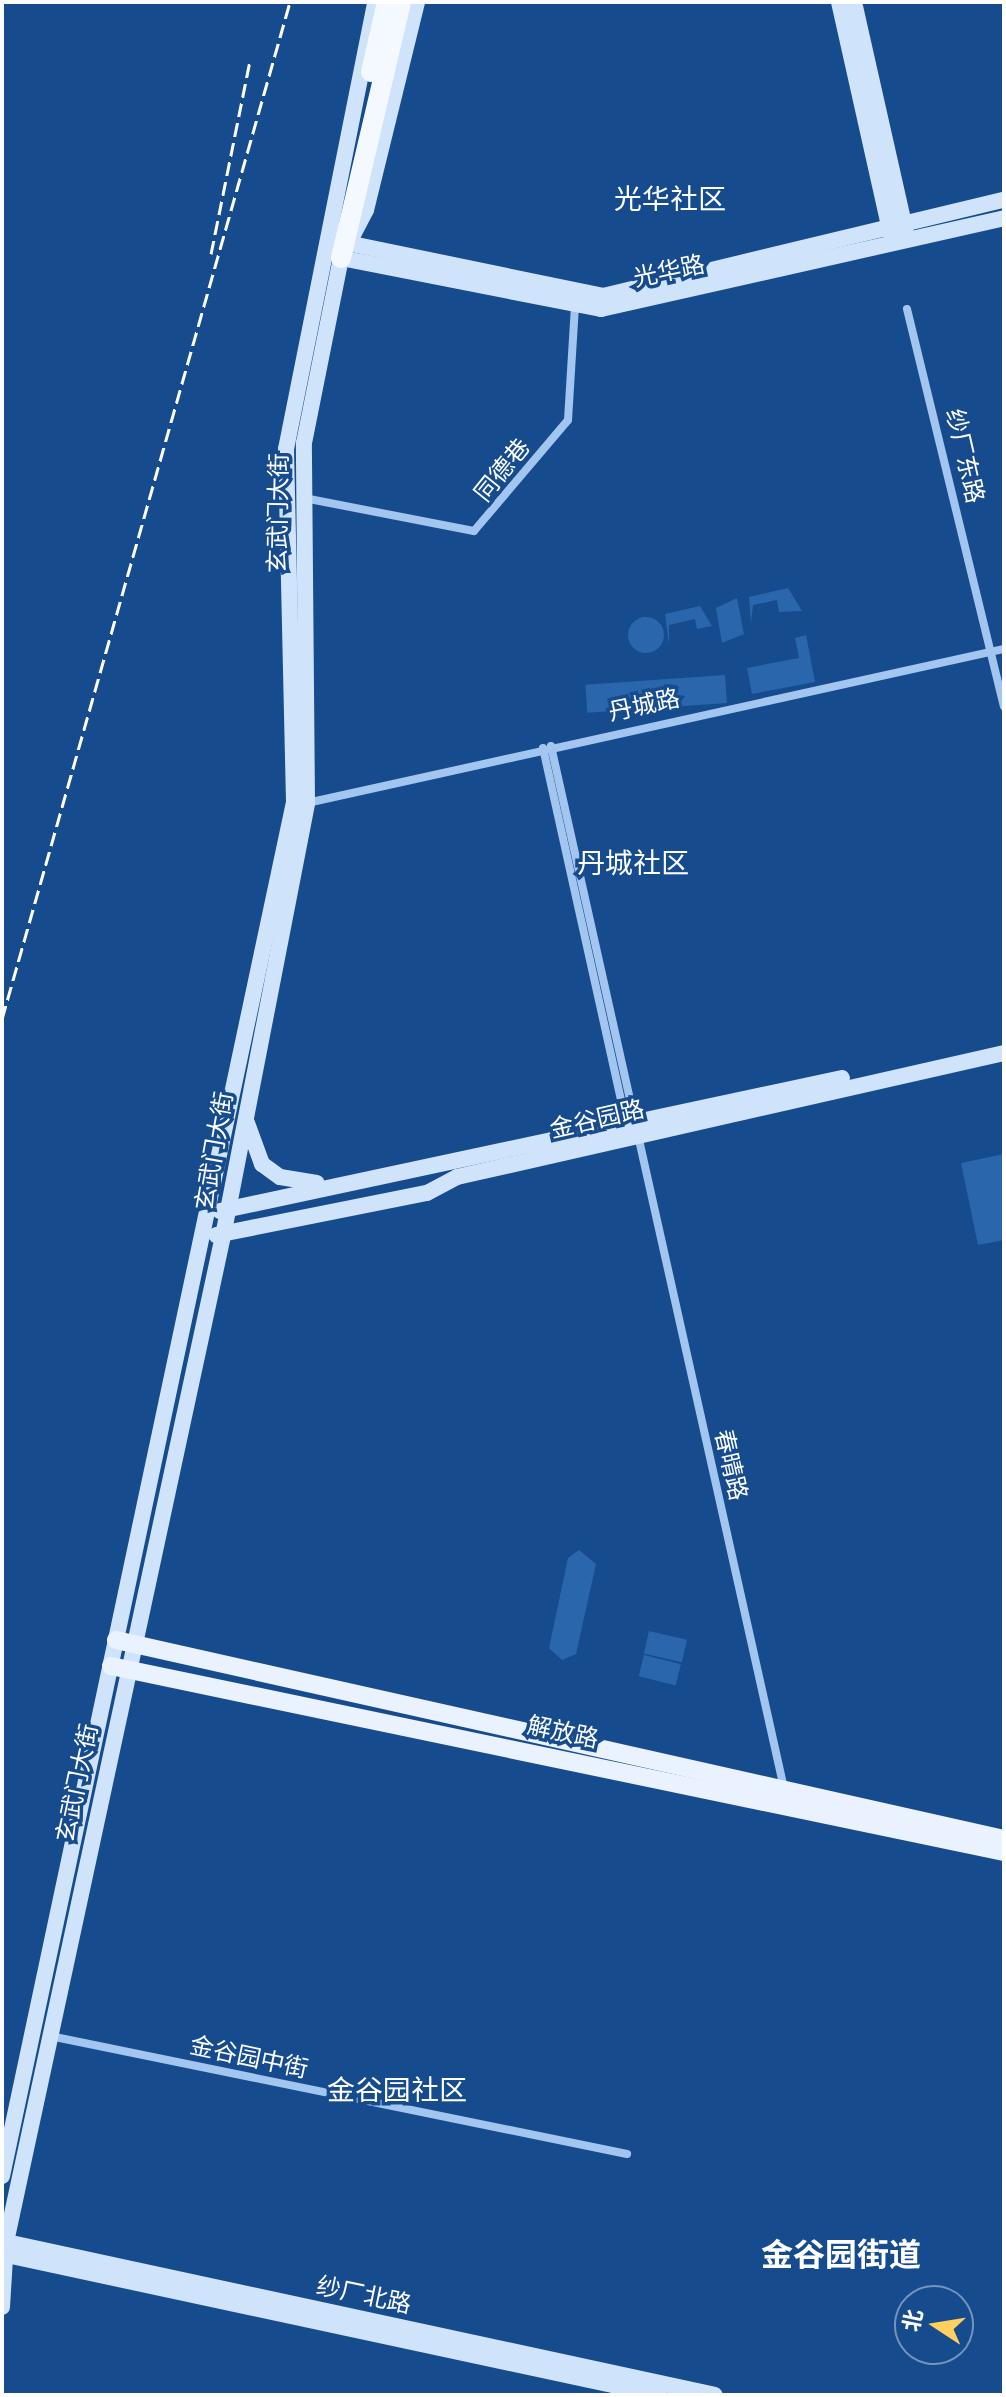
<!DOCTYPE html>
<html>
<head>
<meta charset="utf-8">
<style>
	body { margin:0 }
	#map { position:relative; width:1006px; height:2397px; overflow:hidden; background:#164c8e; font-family:"PT Sans Narrow","Noto Sans SC",sans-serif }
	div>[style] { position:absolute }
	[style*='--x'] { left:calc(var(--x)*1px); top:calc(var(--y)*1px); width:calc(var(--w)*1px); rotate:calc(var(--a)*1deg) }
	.green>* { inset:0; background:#2966ac; transform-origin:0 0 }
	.round { border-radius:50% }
	.minor>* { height:8px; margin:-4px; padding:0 4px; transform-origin:4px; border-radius:4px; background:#a2c6ef }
	.secondary>* { height:16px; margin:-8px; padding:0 8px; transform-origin:8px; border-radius:8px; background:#cfe3fb }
	.primary>* { height:18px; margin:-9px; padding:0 9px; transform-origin:9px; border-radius:9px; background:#eaf2ff }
	.trunk>* { height:20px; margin:-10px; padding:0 10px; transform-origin:10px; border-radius:10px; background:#f4f8ff }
	.rail>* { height:3px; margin-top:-1.5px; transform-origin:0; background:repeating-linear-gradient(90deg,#fff 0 14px,transparent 0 20px) }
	span { translate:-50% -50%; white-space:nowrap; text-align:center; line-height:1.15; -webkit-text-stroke:7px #164c8e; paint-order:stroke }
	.street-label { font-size:24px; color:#fff }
	.quarter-label { font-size:28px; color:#fff }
	.district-label { font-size:32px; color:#fff; font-weight:700 }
	.frame { position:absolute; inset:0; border:4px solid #fff; pointer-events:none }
	.north { position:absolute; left:894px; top:2285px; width:80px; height:80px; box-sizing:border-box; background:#164c8e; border:2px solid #7394bb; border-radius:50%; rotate:282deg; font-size:22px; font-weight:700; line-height:32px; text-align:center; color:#fff }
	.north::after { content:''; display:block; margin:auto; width:28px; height:36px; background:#ffcf60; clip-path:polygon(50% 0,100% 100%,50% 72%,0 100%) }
</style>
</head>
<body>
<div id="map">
	<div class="green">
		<i style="clip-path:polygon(788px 588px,802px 611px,779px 612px,777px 600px,753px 605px,751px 623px,749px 597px)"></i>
		<i style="clip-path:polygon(737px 598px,744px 634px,722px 643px,716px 608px)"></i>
		<i style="clip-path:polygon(700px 606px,712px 626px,697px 629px,695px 619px,669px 625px,669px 645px,665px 614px)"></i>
		<i class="round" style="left:628px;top:617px;width:36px;height:36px"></i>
		<i style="clip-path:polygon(806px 635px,815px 682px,752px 694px,747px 668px,799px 658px,795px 638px)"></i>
		<i style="left:725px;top:675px;width:28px;height:140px;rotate:86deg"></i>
		<i style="clip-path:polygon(1004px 1154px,1004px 1240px,978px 1245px,961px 1163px)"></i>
		<i style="clip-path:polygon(579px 1550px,596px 1564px,576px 1654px,562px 1660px,549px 1648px,568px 1558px)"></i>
		<i style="left:649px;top:1631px;width:39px;height:23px;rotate:13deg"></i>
		<i style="left:644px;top:1655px;width:38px;height:22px;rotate:14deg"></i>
	</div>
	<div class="minor">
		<i style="--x:907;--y:309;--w:409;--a:76.3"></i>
		<i style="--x:304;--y:498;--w:173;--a:11"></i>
		<i style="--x:474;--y:531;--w:145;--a:-49.7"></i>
		<i style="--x:568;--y:420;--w:115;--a:-86.5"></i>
		<i style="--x:551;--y:746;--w:1068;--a:77.4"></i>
		<i style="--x:543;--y:748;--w:387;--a:77.5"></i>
		<i style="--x:307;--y:803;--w:714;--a:-12.46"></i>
		<i style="--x:50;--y:2036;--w:589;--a:11.56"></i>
	</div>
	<div class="secondary">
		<i style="--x:839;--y:2;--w:239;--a:77.4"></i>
		<i style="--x:854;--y:2;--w:236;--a:77.3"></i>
		<i style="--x:352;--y:244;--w:256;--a:11.7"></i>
		<i style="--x:603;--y:296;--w:412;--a:-13.5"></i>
		<i style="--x:341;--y:258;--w:265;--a:11.1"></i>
		<i style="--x:601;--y:309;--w:413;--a:-12.7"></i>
		<i style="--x:247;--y:1123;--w:44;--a:69.9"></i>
		<i style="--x:262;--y:1164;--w:22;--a:36"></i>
		<i style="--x:280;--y:1177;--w:37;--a:9"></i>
		<i style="--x:220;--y:1211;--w:636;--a:-12.07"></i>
		<i style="--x:216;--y:1235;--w:215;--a:-11.3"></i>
		<i style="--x:427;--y:1193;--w:34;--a:-28"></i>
		<i style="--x:457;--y:1177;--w:561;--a:-12.77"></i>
		<i style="--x:2;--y:2176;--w:1405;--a:-78"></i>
		<i style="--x:294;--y:802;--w:353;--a:-91.3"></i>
		<i style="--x:286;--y:449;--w:456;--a:-78.7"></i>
		<i style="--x:2;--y:2241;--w:729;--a:12.19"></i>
		<i style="--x:2;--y:2254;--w:672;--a:12.11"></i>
		<i style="--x:2;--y:2307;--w:65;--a:-86.5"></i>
		<i style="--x:6;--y:2242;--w:1029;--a:-77.83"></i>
		<i style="--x:223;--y:1236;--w:441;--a:-79"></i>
		<i style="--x:307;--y:803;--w:360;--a:-90.5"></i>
		<i style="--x:304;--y:443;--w:189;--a:-78.7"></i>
		<i style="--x:341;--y:258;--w:54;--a:-62.5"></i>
		<i style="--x:366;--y:210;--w:214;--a:-76.2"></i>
	</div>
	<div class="primary">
		<i style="--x:116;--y:1640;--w:910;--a:12.63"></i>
		<i style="--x:111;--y:1666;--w:912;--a:11.77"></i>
	</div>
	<div class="trunk">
		<i style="--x:371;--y:72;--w:72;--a:-77.1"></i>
		<i style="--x:341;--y:258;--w:263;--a:-76.8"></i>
	</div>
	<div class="rail">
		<i style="--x:211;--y:254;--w:197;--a:-78.6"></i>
		<i style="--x:2;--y:1019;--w:1057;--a:-74.19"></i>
	</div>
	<div class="street-label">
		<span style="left:669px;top:271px;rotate:-12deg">光华路</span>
		<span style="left:965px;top:456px;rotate:77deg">纱厂东路</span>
		<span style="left:502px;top:470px;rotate:-51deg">同德巷</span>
		<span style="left:278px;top:513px;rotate:-89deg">玄武门大街</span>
		<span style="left:644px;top:705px;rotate:-12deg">丹城路</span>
		<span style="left:597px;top:1119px;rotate:-13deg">金谷园路</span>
		<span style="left:214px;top:1151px;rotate:-80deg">玄武门大街</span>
		<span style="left:731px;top:1465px;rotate:77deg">春晴路</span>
		<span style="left:563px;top:1732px;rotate:12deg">解放路</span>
		<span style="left:77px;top:1783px;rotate:-78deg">玄武门大街</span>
		<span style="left:249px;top:2057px;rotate:12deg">金谷园中街</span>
		<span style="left:364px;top:2295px;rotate:12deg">纱厂北路</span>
	</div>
	<div class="quarter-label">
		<span style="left:670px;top:199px">光华社区</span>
		<span style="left:633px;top:863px">丹城社区</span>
		<span style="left:397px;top:2090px">金谷园社区</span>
	</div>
	<div class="district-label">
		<span style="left:841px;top:2254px">金谷园街道</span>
	</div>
	<div class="frame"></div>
	<div class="north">北</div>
</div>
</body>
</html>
